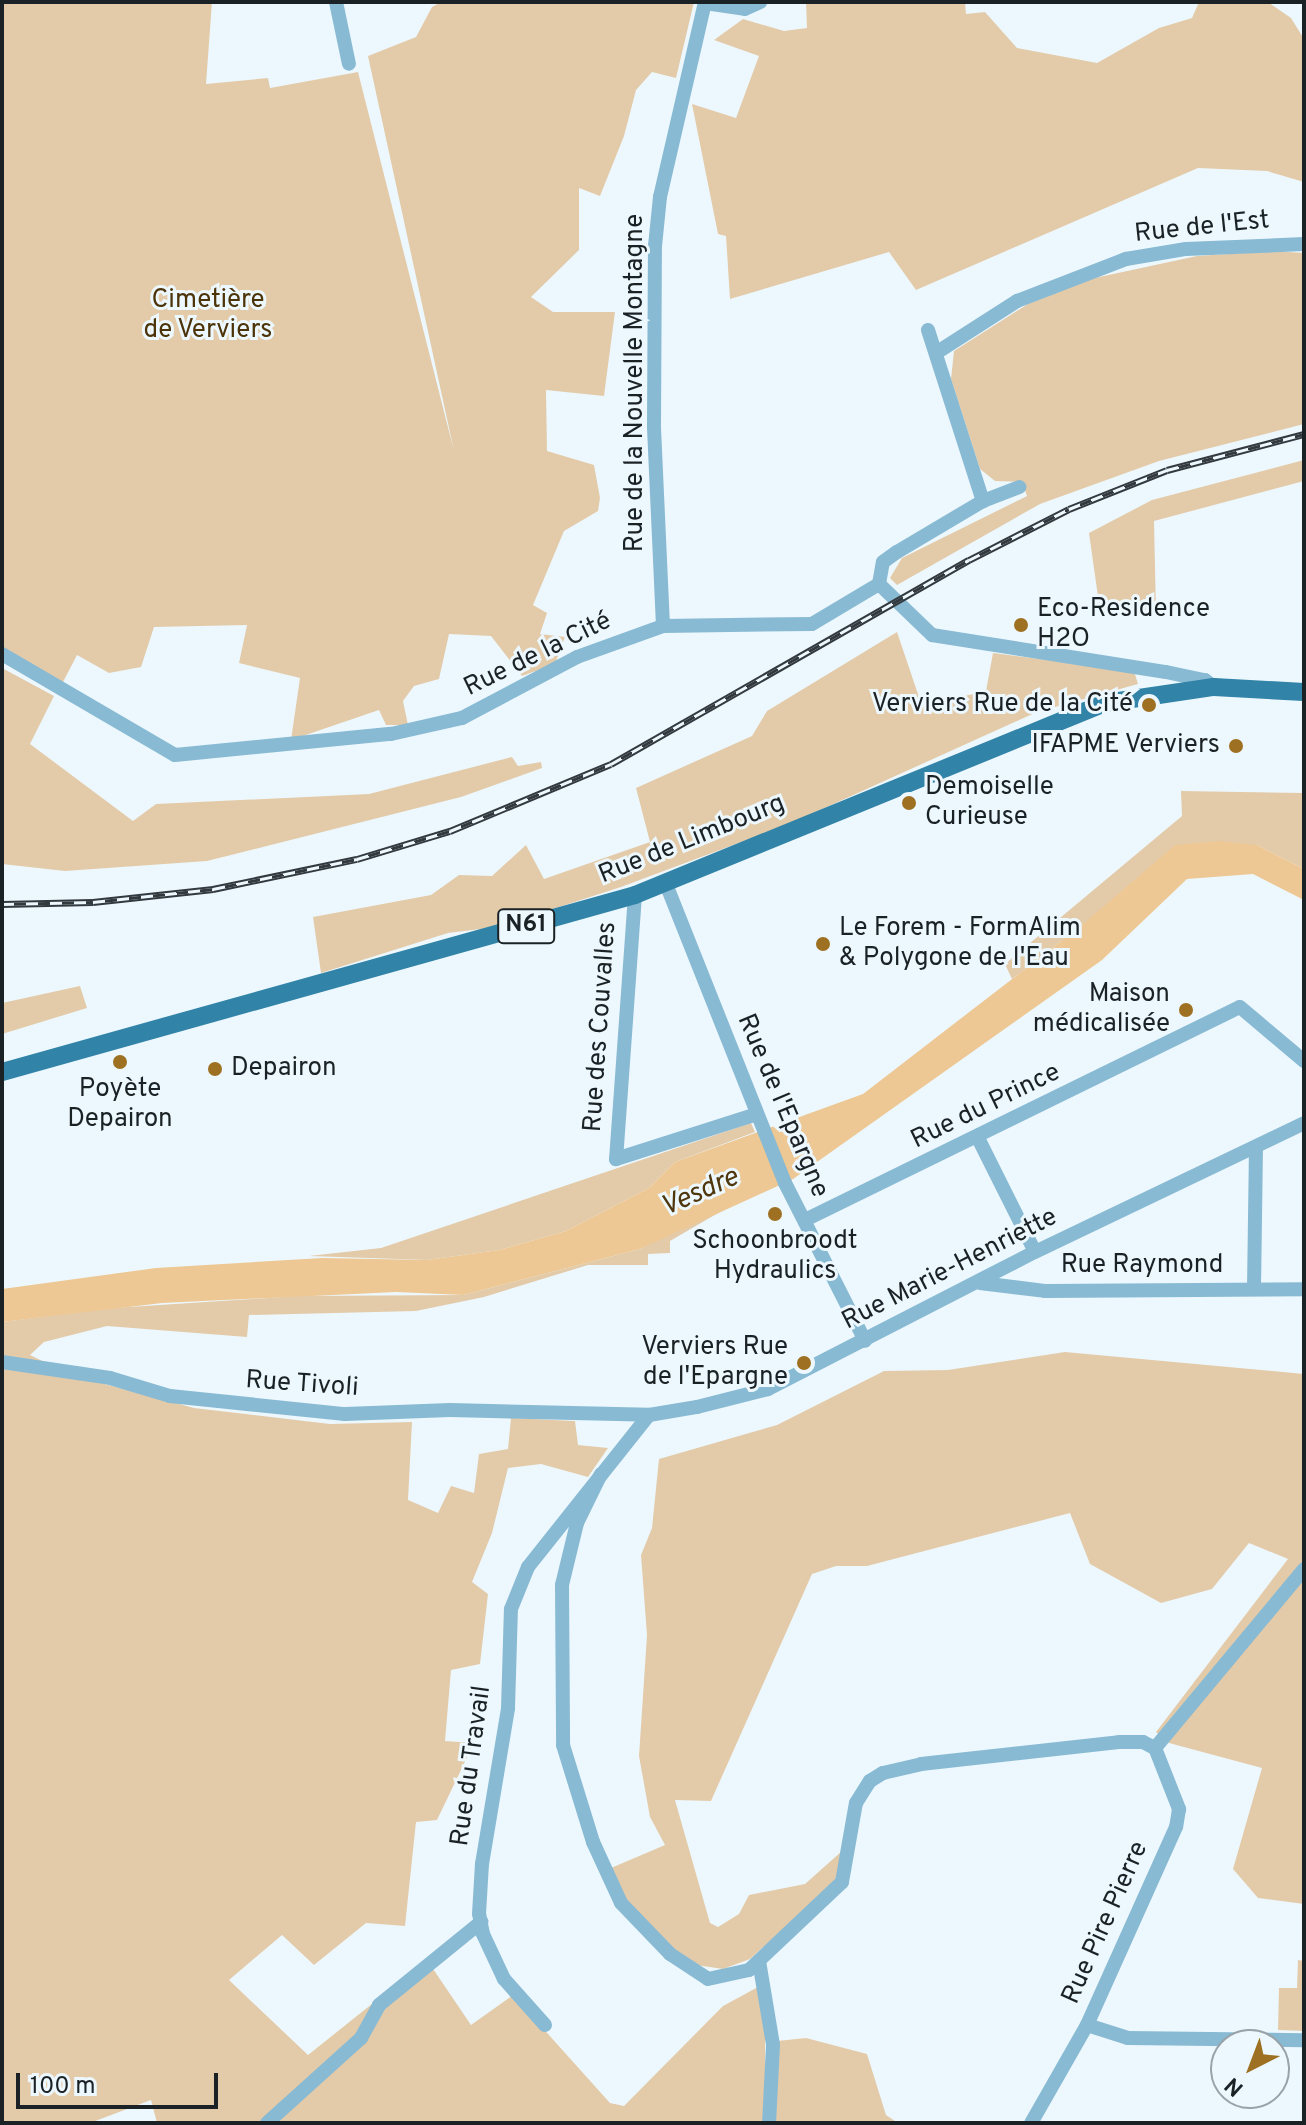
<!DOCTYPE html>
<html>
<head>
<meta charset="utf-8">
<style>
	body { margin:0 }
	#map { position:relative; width:1306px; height:2125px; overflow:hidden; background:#edf8fe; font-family:Overpass,sans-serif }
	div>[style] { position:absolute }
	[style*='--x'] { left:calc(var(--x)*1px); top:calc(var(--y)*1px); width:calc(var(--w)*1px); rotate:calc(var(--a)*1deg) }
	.green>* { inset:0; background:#e3cbaa }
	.water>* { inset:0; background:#edc894 }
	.minor>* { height:14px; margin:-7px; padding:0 7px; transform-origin:7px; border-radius:7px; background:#89bad3 }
	.major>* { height:18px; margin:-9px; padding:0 9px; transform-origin:9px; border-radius:9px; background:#3183a7 }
	.rail>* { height:7px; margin-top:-3.5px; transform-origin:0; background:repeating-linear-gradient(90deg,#edf8fe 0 12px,#333a3f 0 24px); box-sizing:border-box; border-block:2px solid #333a3f }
	.dots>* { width:22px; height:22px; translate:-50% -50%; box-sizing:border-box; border:4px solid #edf8fe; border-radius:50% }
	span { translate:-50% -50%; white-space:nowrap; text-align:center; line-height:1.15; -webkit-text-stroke:6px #edf8fe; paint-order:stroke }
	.shield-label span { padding:2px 6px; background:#edf8fe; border:2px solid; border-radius:6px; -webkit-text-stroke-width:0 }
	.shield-label { font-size:24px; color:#1b2226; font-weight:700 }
	.street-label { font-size:26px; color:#1b2226 }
	.park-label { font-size:26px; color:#4c3308 }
	.poi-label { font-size:26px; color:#1b2226 }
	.left { translate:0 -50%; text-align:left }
	.right { translate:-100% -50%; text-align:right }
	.water-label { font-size:28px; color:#4f360c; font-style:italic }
	.frame { position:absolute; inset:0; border:4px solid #1b2226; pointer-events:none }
	.north { position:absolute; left:1210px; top:2029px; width:80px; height:80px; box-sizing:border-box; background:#edf8fe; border:2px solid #99a2a8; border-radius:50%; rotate:222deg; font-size:22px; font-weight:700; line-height:32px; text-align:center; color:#1b2226 }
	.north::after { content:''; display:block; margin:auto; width:28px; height:36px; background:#9e7021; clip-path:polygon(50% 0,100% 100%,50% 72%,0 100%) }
	.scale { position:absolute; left:16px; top:2073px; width:202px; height:36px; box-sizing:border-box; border:4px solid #1b2226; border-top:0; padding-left:10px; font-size:24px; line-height:28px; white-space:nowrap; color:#1b2226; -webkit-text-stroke:6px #edf8fe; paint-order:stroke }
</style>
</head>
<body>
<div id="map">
	<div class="green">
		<i style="clip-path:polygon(2px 2px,212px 2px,206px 84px,268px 78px,270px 88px,358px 72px,454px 451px,368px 56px,416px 37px,432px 7px,441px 2px,694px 2px,676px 78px,652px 72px,636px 90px,624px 136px,600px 196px,579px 188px,579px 250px,531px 297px,553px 312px,615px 312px,604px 396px,546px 390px,547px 451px,594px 465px,600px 498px,598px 511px,564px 531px,533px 605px,547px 613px,540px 634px,565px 637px,555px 664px,522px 676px,491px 636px,449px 634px,439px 679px,414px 686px,403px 701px,408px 725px,386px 725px,379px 710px,291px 740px,300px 678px,239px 663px,247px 625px,154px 627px,141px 667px,109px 673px,77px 655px,62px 684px,2px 649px)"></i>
		<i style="clip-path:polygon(806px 2px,965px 2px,966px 14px,985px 12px,1017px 48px,1097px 63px,1159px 28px,1192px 18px,1199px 2px,1268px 2px,1291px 18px,1304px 39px,1304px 182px,1267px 171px,1198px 168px,916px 290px,889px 252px,730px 299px,726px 236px,718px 234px,692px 104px,736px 118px,759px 56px,714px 40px,743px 19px,784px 31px,807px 28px)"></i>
		<i style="clip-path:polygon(1274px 251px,1304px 253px,1304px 424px,1159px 461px,1040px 504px,897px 585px,890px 578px,902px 558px,1027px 496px,1022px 482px,995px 481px,980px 469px,951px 379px,954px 351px,1028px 304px,1090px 279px,1197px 256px)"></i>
		<i style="clip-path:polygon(1304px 460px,1304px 481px,1154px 521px,1156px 612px,1100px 611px,1089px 533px,1152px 500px)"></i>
		<i style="clip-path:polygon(897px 632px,922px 706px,986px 691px,993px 653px,1134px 671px,1138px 684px,1037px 712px,787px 825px,621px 887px,497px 927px,448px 933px,321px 973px,313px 917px,431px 895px,459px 875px,492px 876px,526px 845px,544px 879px,650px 842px,636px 788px,752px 736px,767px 711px)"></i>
		<i style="clip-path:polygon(2px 668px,54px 696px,30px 744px,133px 821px,156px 804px,369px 794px,512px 757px,518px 766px,541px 762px,542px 768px,461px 797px,207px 861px,65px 871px,2px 864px)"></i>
		<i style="clip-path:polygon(1181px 791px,1304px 793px,1304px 869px,1257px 845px,1082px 925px,1012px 979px,1005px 964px,1182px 816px)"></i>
		<i style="clip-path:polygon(80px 986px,87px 1008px,2px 1034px,2px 1003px)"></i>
		<i style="clip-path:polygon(751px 1123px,755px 1132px,675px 1162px,649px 1188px,566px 1231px,499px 1250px,427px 1260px,309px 1256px,381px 1248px)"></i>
		<i style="clip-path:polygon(749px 1195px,670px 1241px,670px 1253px,648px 1254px,648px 1265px,588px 1265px,484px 1297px,416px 1311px,249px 1315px,247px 1337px,107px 1326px,44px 1342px,30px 1355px,71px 1375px,194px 1408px,330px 1424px,412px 1422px,408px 1500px,438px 1513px,451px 1486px,474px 1493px,479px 1454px,508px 1449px,511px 1418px,575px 1421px,578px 1445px,608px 1448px,588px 1477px,541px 1464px,508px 1468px,492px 1533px,472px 1582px,488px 1594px,480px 1664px,451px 1670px,445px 1741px,474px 1743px,437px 1820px,416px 1822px,405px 1926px,366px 1923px,314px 1965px,282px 1935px,229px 1980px,308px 2055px,427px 1960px,471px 2025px,513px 1995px,610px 2103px,624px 2106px,723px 2006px,758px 1987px,765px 2022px,765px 2123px,157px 2123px,151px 2100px,90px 2123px,2px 2123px,2px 1322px,113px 1308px,299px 1296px,463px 1295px,640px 1249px)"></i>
		<i style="clip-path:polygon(1065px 1352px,1304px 1374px,1304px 1904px,1258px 1898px,1233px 1869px,1262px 1768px,1169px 1743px,1156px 1732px,1288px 1559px,1249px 1543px,1212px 1589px,1161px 1603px,1090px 1564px,1070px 1513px,867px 1566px,836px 1566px,812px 1574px,711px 1801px,675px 1800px,710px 1923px,718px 1927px,739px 1914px,749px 1895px,805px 1884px,842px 1851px,835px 1882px,750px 1959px,723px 1969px,696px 1965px,667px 1945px,628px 1903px,611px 1868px,665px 1845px,650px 1817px,639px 1756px,647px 1635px,641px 1555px,652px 1528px,659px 1459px,777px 1425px,884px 1371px,948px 1370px)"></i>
		<i style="clip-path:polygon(1298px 1960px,1304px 1961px,1304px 2031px,1278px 2030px,1279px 1988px,1297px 1988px)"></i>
		<i style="clip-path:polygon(806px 2038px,867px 2054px,886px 2115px,898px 2123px,774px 2123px,777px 2041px)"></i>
	</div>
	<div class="water">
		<i style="clip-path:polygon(1219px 841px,1257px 845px,1304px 869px,1304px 900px,1253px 874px,1187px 879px,1102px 960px,793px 1179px,640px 1249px,463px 1295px,396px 1292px,162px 1303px,2px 1322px,2px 1289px,156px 1268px,322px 1258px,427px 1260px,499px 1250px,566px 1231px,649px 1188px,675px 1162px,863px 1094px,1082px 925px,1175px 845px)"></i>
	</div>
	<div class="minor">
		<i style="--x:336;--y:2;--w:63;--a:78.2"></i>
		<i style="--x:705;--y:3;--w:40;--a:8.5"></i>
		<i style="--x:745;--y:9;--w:17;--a:-25"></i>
		<i style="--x:928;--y:330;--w:180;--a:72.2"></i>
		<i style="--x:936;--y:353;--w:96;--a:-32.7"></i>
		<i style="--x:1017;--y:301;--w:117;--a:-21.1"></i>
		<i style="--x:1126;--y:259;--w:61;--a:-9.5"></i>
		<i style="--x:1186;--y:249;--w:118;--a:-2.4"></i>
		<i style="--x:879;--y:584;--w:22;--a:-80"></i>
		<i style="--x:883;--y:562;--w:17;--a:-36"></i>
		<i style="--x:897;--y:552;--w:100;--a:-30.7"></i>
		<i style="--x:983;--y:501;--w:39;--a:-21"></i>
		<i style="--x:663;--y:626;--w:200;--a:-92.6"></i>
		<i style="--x:654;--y:426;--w:180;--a:-89.7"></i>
		<i style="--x:655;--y:246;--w:49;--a:-84.2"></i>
		<i style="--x:660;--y:197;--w:200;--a:-77"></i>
		<i style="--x:2;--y:654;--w:200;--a:30.3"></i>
		<i style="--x:175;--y:755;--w:217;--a:-5.6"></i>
		<i style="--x:391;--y:734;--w:73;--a:-12.7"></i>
		<i style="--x:462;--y:718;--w:130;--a:-27.9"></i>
		<i style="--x:577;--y:657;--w:91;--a:-19.8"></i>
		<i style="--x:663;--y:626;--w:149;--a:-0.8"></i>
		<i style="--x:812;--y:624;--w:78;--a:-30.8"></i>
		<i style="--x:879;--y:584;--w:74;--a:43.9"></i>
		<i style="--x:932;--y:635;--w:237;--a:9"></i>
		<i style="--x:1166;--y:672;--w:40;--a:12"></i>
		<i style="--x:1205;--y:680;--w:11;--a:38"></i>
		<i style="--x:666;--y:884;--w:322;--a:68.3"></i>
		<i style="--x:785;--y:1183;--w:177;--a:63.1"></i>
		<i style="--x:635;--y:895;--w:265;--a:94.1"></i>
		<i style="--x:616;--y:1159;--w:148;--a:-17.7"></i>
		<i style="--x:978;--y:1138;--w:127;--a:63.4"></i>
		<i style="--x:805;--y:1220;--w:484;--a:-26.1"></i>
		<i style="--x:1240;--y:1007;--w:84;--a:40.2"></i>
		<i style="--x:980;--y:1283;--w:65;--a:7"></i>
		<i style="--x:1045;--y:1291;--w:259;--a:-0.4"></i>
		<i style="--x:1254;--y:1289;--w:141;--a:-89.2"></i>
		<i style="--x:2;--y:1362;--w:109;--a:8.4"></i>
		<i style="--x:110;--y:1378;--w:63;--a:16.7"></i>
		<i style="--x:170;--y:1396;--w:176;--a:5.9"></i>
		<i style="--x:345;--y:1414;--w:105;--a:-2.2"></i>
		<i style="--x:450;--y:1410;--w:199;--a:1.4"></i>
		<i style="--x:649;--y:1415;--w:49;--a:-9.5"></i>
		<i style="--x:697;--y:1407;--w:73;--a:-14.2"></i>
		<i style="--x:768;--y:1389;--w:300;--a:-27.2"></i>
		<i style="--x:1035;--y:1252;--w:298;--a:-25.6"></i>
		<i style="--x:601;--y:1474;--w:55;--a:116.1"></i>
		<i style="--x:577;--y:1523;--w:64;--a:103.6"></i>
		<i style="--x:562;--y:1585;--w:160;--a:89.6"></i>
		<i style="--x:563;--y:1745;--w:102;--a:72.8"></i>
		<i style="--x:593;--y:1842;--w:67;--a:65.3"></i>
		<i style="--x:621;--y:1903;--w:71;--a:46.1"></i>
		<i style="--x:670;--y:1954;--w:45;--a:33.3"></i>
		<i style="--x:708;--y:1979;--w:42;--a:-12.4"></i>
		<i style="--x:749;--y:1970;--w:128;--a:-43.4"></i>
		<i style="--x:842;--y:1882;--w:80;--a:-80"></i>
		<i style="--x:856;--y:1803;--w:26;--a:-58"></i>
		<i style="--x:870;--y:1781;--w:15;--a:-32"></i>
		<i style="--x:883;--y:1773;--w:39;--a:-13"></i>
		<i style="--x:921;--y:1764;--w:199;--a:-6.3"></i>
		<i style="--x:1119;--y:1742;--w:24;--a:0"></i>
		<i style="--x:1143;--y:1742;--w:13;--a:27"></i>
		<i style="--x:1155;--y:1748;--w:66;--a:68.5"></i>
		<i style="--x:1179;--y:1809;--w:18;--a:99"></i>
		<i style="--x:1176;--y:1827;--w:217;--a:114.2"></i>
		<i style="--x:1087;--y:2025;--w:113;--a:119.7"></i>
		<i style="--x:1155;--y:1748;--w:233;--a:-50.2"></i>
		<i style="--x:759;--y:1961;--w:85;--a:80.5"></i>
		<i style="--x:773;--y:2045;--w:78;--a:92.9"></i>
		<i style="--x:545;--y:2025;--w:62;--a:-131.7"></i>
		<i style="--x:504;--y:1979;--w:50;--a:-115"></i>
		<i style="--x:483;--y:1934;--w:20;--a:-101"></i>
		<i style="--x:479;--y:1914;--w:50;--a:-86.6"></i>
		<i style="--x:482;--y:1864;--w:158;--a:-80.5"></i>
		<i style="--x:508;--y:1708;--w:99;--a:-88.3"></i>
		<i style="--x:511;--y:1609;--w:45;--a:-68"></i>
		<i style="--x:528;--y:1567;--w:194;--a:-51.5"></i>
		<i style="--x:1087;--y:2025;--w:43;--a:17.6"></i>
		<i style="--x:1128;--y:2038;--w:176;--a:0.7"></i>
		<i style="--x:267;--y:2123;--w:127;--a:-42.1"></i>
		<i style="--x:361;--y:2038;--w:38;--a:-61"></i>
		<i style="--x:379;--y:2005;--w:132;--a:-39.1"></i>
	</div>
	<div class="major">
		<i style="--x:2;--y:1072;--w:657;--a:-15.62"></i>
		<i style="--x:635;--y:895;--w:508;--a:-22.22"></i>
		<i style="--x:1105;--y:703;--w:110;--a:-8.4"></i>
		<i style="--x:1214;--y:687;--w:90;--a:3.2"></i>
	</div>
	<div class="rail">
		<i style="--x:2;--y:904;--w:91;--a:-1.3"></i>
		<i style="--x:93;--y:902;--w:121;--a:-6.2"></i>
		<i style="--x:213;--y:889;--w:147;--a:-11.8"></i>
		<i style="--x:357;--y:859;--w:97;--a:-16.8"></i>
		<i style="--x:450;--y:831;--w:174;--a:-22.6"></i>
		<i style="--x:611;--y:764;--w:412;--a:-29.7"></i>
		<i style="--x:969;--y:560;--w:112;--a:-27"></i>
		<i style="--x:1069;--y:509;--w:105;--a:-21.7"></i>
		<i style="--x:1167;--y:470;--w:142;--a:-14.7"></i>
	</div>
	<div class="dots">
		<i style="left:1021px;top:625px;background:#9e7021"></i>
		<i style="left:1149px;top:705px;background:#9e7021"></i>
		<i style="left:1236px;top:746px;background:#9e7021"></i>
		<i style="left:909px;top:803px;background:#9e7021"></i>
		<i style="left:823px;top:944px;background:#9e7021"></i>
		<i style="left:1186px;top:1010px;background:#9e7021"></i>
		<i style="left:120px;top:1062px;background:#9e7021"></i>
		<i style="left:215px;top:1069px;background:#9e7021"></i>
		<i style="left:775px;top:1214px;background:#9e7021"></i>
		<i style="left:804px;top:1363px;background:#9e7021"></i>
	</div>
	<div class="shield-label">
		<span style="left:526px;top:926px">N61</span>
	</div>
	<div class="street-label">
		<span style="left:1202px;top:228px;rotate:-6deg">Rue de l'Est</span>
		<span style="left:636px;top:383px;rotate:-90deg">Rue de la Nouvelle Montagne</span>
		<span style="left:538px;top:655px;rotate:-26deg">Rue de la Cité</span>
		<span style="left:692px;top:840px;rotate:-22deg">Rue de Limbourg</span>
		<span style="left:601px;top:1027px;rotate:-86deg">Rue des Couvalles</span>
		<span style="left:782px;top:1106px;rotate:67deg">Rue de l'Epargne</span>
		<span style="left:986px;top:1107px;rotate:-26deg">Rue du Prince</span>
		<span style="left:1142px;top:1266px">Rue Raymond</span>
		<span style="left:950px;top:1270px;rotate:-27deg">Rue Marie-Henriette</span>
		<span style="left:302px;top:1385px;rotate:4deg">Rue Tivoli</span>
		<span style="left:472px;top:1766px;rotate:-82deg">Rue du Travail</span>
		<span style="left:1106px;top:1923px;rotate:-66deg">Rue Pire Pierre</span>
	</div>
	<div class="park-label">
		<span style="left:208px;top:316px">Cimetière<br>de Verviers</span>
	</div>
	<div class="poi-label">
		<span class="left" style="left:1037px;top:625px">Eco-Residence<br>H2O</span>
		<span class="right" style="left:1133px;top:705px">Verviers Rue de la Cité</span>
		<span class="right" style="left:1220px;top:746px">IFAPME Verviers</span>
		<span class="left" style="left:925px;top:803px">Demoiselle<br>Curieuse</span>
		<span class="left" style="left:839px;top:944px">Le Forem - FormAlim<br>&amp; Polygone de l'Eau</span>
		<span class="right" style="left:1170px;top:1010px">Maison<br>médicalisée</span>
		<span class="left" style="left:231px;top:1069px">Depairon</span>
		<span style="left:120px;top:1105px">Poyète<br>Depairon</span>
		<span style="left:775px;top:1257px">Schoonbroodt<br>Hydraulics</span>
		<span class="right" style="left:788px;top:1363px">Verviers Rue<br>de l'Epargne</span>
	</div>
	<div class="water-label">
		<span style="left:700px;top:1193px;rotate:-24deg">Vesdre</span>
	</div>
	<div class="frame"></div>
	<div class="north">N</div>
	<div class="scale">100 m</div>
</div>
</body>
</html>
